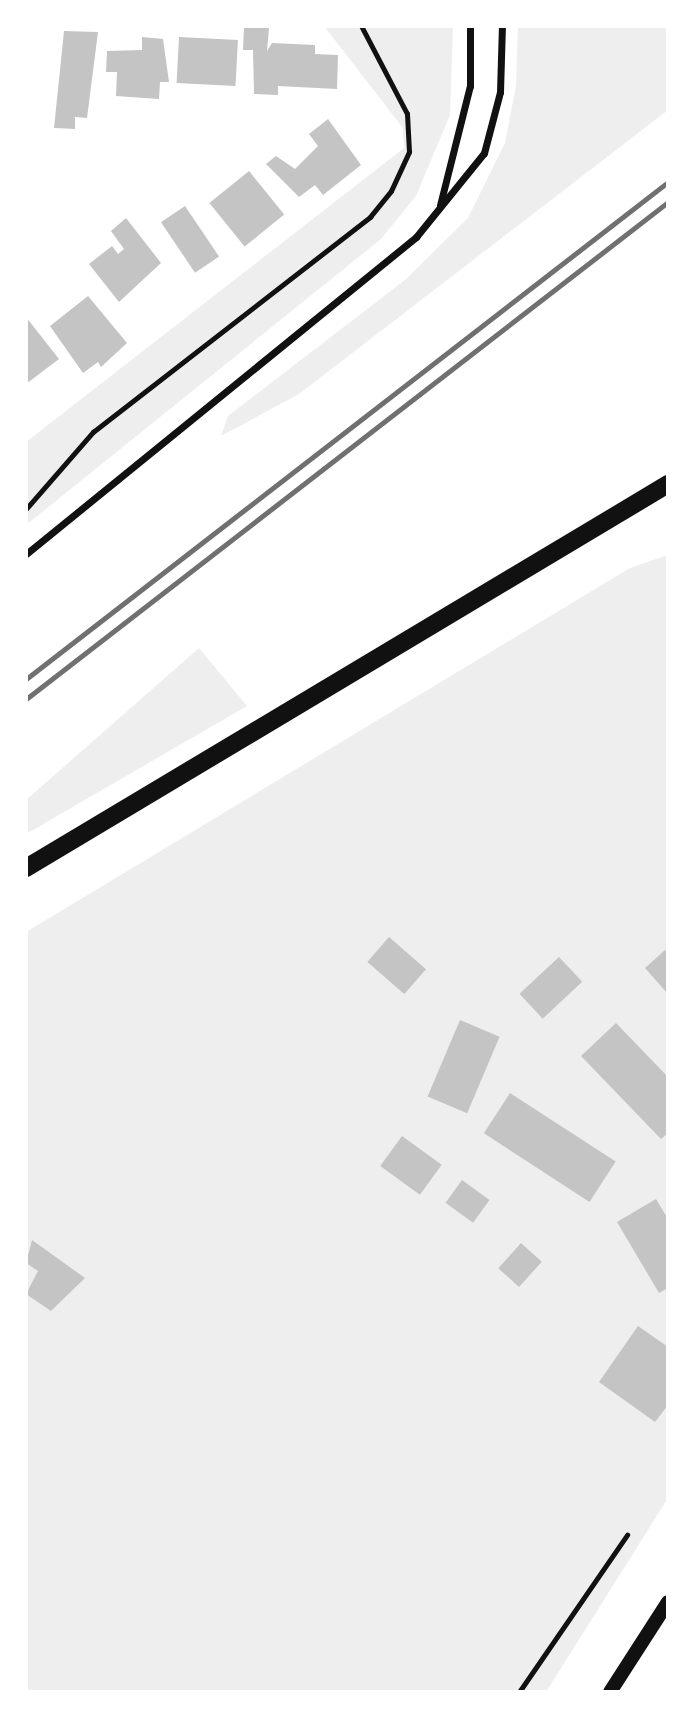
<!DOCTYPE html>
<html>
<head>
<meta charset="utf-8">
<style>
	body { margin:0 }
	#map { position:relative; width:694px; height:1718px; overflow:hidden; background:#fff; font-family:Spectral,serif }
	div>[style] { position:absolute }
	[style*='--x'] { left:calc(var(--x)*1px); top:calc(var(--y)*1px); width:calc(var(--w)*1px); rotate:calc(var(--a)*1deg) }
	.green>* { inset:0; background:#eee }
	.building>* { inset:0; background:#c4c4c4; transform-origin:0 0 }
	.path>* { height:4.5px; margin:-2.25px; padding:0 2.25px; transform-origin:2.25px; border-radius:2.25px; background:#111 }
	.service>* { height:5px; margin:-2.5px; padding:0 2.5px; transform-origin:2.5px; border-radius:2.5px; background:#111 }
	.minor>* { height:7px; margin:-3.5px; padding:0 3.5px; transform-origin:3.5px; border-radius:3.5px; background:#111 }
	.secondary>* { height:14px; margin:-7px; padding:0 7px; transform-origin:7px; border-radius:7px; background:#111 }
	.primary>* { height:18px; margin:-9px; padding:0 9px; transform-origin:9px; border-radius:9px; background:#111 }
	.rail>* { height:5px; margin:-2.5px; padding:0 2.5px; transform-origin:2.5px; border-radius:2.5px; background:#707070 }
	span { translate:-50% -50%; white-space:nowrap; text-align:center; line-height:1.15; -webkit-text-stroke:7px #fff; paint-order:stroke }
	.frame { position:absolute; inset:0; border:28px solid #fff; pointer-events:none }
</style>
</head>
<body>
<div id="map">
	<div class="green">
		<i style="clip-path:polygon(324px 26px,453px 26px,450px 115px,416px 196px,381px 239px,26px 525px,26px 442px,404px 148px,403px 128px)"></i>
		<i style="clip-path:polygon(518px 26px,668px 26px,668px 110px,299px 394px,221px 436px,228px 416px,405px 280px,468px 218px,505px 143px,516px 86px)"></i>
		<i style="clip-path:polygon(668px 555px,668px 1498px,546px 1692px,26px 1692px,26px 932px,630px 568px)"></i>
		<i style="clip-path:polygon(199px 648px,247px 706px,26px 834px,26px 800px)"></i>
	</div>
	<div class="building">
		<i style="clip-path:polygon(244px 27px,269px 28px,267px 51px,272px 43px,315px 45px,315px 54px,338px 55px,337px 89px,278px 86px,278px 95px,254px 94px,253px 50px,243px 50px)"></i>
		<i style="clip-path:polygon(64px 31px,98px 32px,87px 118px,75px 117px,75px 129px,54px 128px)"></i>
		<i style="clip-path:polygon(142px 37px,163px 39px,169px 82px,160px 82px,159px 99px,116px 96px,117px 72px,106px 72px,107px 51px,142px 50px)"></i>
		<i style="left:179px;top:37px;width:59px;height:46px;rotate:3deg"></i>
		<i style="clip-path:polygon(328px 119px,361px 165px,323px 195px,315px 185px,299px 197px,266px 164px,276px 156px,295px 169px,318px 146px,309px 134px)"></i>
		<i style="left:249px;top:171px;width:56px;height:51px;rotate:51deg"></i>
		<i style="left:185px;top:206px;width:61px;height:29px;rotate:56deg"></i>
		<i style="clip-path:polygon(126px 218px,161px 263px,119px 302px,89px 264px,112px 246px,118px 254px,124px 249px,111px 231px)"></i>
		<i style="clip-path:polygon(88px 296px,127px 343px,101px 367px,98px 362px,83px 373px,50px 326px)"></i>
		<i style="clip-path:polygon(26px 317px,59px 359px,26px 384px)"></i>
		<i style="left:389px;top:937px;width:49px;height:33px;rotate:41deg"></i>
		<i style="clip-path:polygon(665px 950px,668px 953px,668px 994px,645px 968px)"></i>
		<i style="left:559px;top:957px;width:34px;height:54px;rotate:47deg"></i>
		<i style="left:460px;top:1020px;width:43px;height:83px;rotate:23deg"></i>
		<i style="clip-path:polygon(616px 1023px,668px 1077px,668px 1133px,661px 1139px,581px 1056px)"></i>
		<i style="left:510px;top:1093px;width:126px;height:48px;rotate:33deg"></i>
		<i style="left:402px;top:1136px;width:49px;height:37px;rotate:36deg"></i>
		<i style="left:462px;top:1180px;width:34px;height:28px;rotate:36deg"></i>
		<i style="clip-path:polygon(656px 1199px,668px 1219px,668px 1288px,659px 1293px,617px 1222px)"></i>
		<i style="clip-path:polygon(32px 1240px,85px 1278px,51px 1311px,26px 1294px,38px 1271px,26px 1263px)"></i>
		<i style="left:521px;top:1243px;width:28px;height:34px;rotate:42deg"></i>
		<i style="clip-path:polygon(638px 1326px,668px 1347px,668px 1405px,655px 1422px,599px 1382px)"></i>
	</div>
	<div class="path">
		<i style="--x:26;--y:509;--w:102;--a:-49"></i>
		<i style="--x:93;--y:432;--w:351;--a:-37.8"></i>
		<i style="--x:370;--y:217;--w:33;--a:-51"></i>
		<i style="--x:391;--y:191;--w:43;--a:-65.2"></i>
		<i style="--x:409;--y:152;--w:38;--a:-93"></i>
		<i style="--x:407;--y:114;--w:99;--a:-117.6"></i>
	</div>
	<div class="service">
		<i style="--x:519;--y:1692;--w:191;--a:-55.5"></i>
	</div>
	<div class="minor">
		<i style="--x:440;--y:205;--w:123;--a:-75.9"></i>
		<i style="--x:470;--y:86;--w:60;--a:-90"></i>
		<i style="--x:26;--y:554;--w:503;--a:-39.1"></i>
		<i style="--x:416;--y:237;--w:108;--a:-51"></i>
		<i style="--x:484;--y:153;--w:63;--a:-75.3"></i>
		<i style="--x:500;--y:92;--w:66;--a:-88.3"></i>
	</div>
	<div class="secondary">
		<i style="--x:610;--y:1692;--w:107;--a:-57.2"></i>
	</div>
	<div class="primary">
		<i style="--x:26;--y:868;--w:748;--a:-30.88"></i>
	</div>
	<div class="rail">
		<i style="--x:26;--y:679;--w:812;--a:-37.75"></i>
		<i style="--x:26;--y:699;--w:812;--a:-37.75"></i>
	</div>
	<div class="frame"></div>
</div>
</body>
</html>
